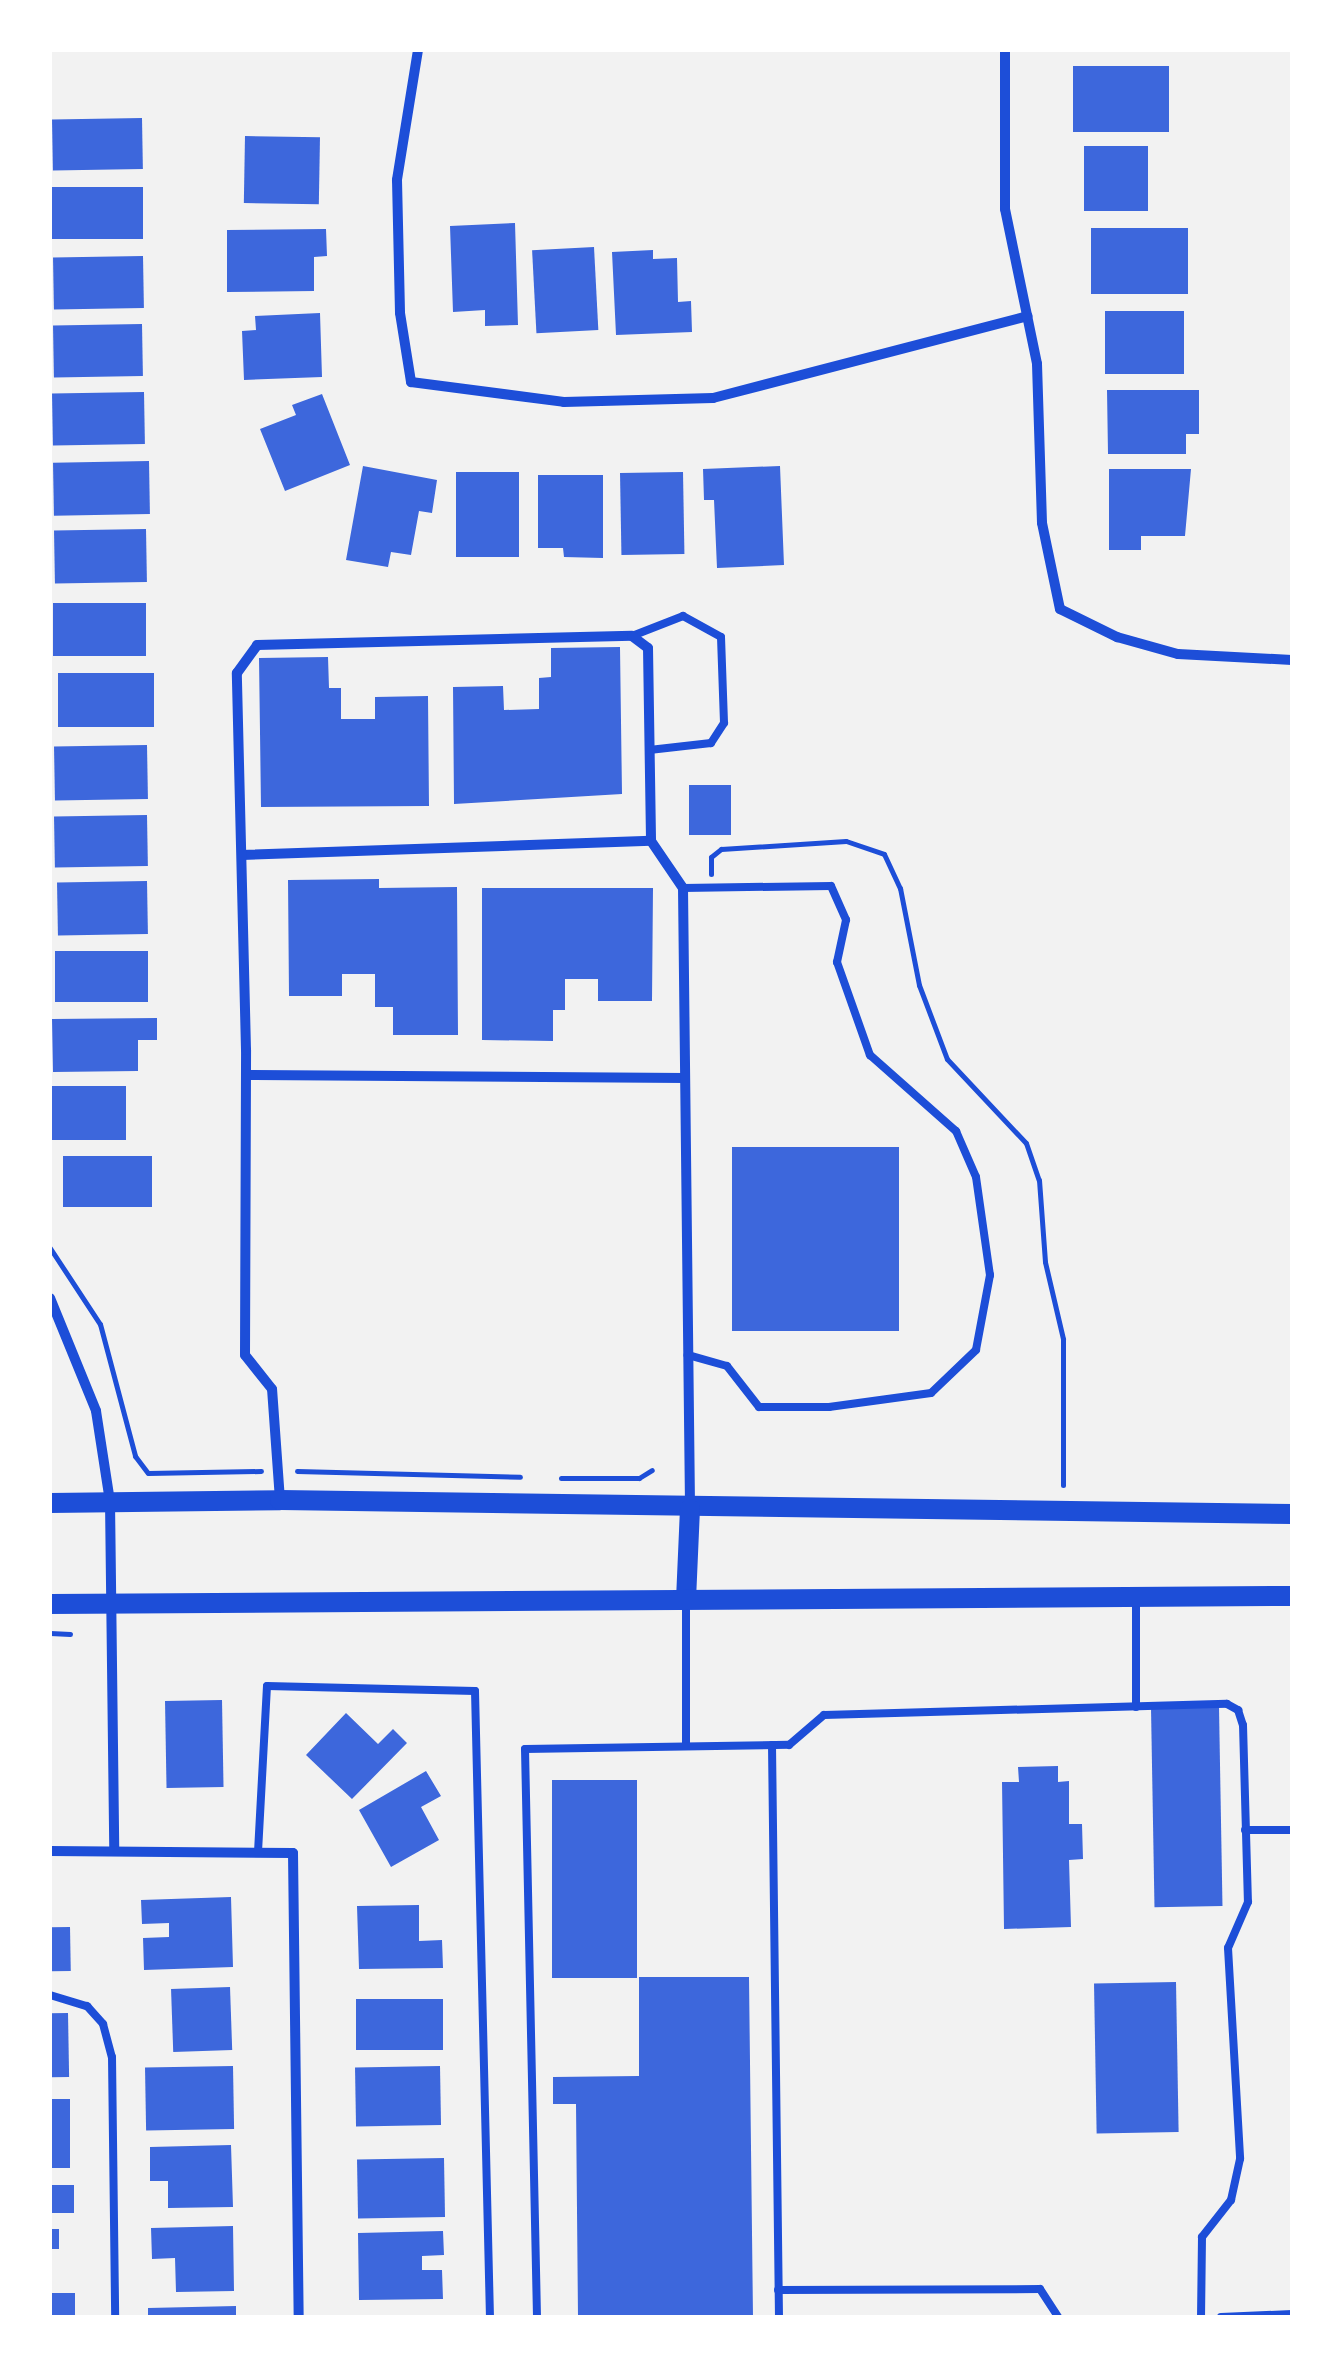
<!DOCTYPE html>
<html>
<head>
<meta charset="utf-8">
<style>
	body { margin:0 }
	#map { position:relative; width:1342px; height:2367px; overflow:hidden; background:#f2f2f2; font-family:Lato,sans-serif }
	div>[style] { position:absolute }
	[style*='--x'] { left:calc(var(--x)*1px); top:calc(var(--y)*1px); width:calc(var(--w)*1px); rotate:calc(var(--a)*1deg) }
	.building>* { inset:0; background:#3d67dc; transform-origin:0 0 }
	.path>* { height:5px; margin:-2.5px; padding:0 2.5px; transform-origin:2.5px; border-radius:2.5px; background:#1d4ed8 }
	.service>* { height:8px; margin:-4px; padding:0 4px; transform-origin:4px; border-radius:4px; background:#1d4ed8 }
	.minor>* { height:10px; margin:-5px; padding:0 5px; transform-origin:5px; border-radius:5px; background:#1d4ed8 }
	.secondary>* { height:20px; margin:-10px; padding:0 10px; transform-origin:10px; border-radius:10px; background:#1d4ed8 }
	span { translate:-50% -50%; white-space:nowrap; text-align:center; line-height:1.15; -webkit-text-stroke:8px #fff; paint-order:stroke }
	.frame { position:absolute; inset:0; border:52px solid #fff; pointer-events:none }
</style>
</head>
<body>
<div id="map">
	<div class="building">
		<i style="left:1073px;top:66px;width:96px;height:66px"></i>
		<i style="left:142px;top:118px;width:51px;height:90px;rotate:89deg"></i>
		<i style="left:245px;top:136px;width:75px;height:67px;rotate:1deg"></i>
		<i style="left:1084px;top:146px;width:64px;height:65px"></i>
		<i style="left:50px;top:187px;width:93px;height:52px"></i>
		<i style="clip-path:polygon(515px 223px,518px 325px,485px 326px,485px 310px,453px 312px,450px 226px)"></i>
		<i style="left:1188px;top:228px;width:66px;height:97px;rotate:90deg"></i>
		<i style="clip-path:polygon(326px 229px,327px 256px,314px 257px,314px 291px,227px 292px,227px 230px)"></i>
		<i style="left:594px;top:247px;width:83px;height:62px;rotate:87deg"></i>
		<i style="clip-path:polygon(653px 250px,653px 259px,677px 258px,678px 302px,691px 301px,692px 332px,616px 335px,612px 252px)"></i>
		<i style="left:143px;top:256px;width:52px;height:90px;rotate:89deg"></i>
		<i style="left:1105px;top:311px;width:79px;height:63px"></i>
		<i style="clip-path:polygon(320px 313px,322px 377px,244px 380px,242px 331px,256px 330px,255px 316px)"></i>
		<i style="left:142px;top:324px;width:52px;height:89px;rotate:89deg"></i>
		<i style="clip-path:polygon(1107px 390px,1199px 390px,1199px 434px,1186px 434px,1186px 454px,1108px 454px)"></i>
		<i style="left:144px;top:392px;width:52px;height:92px;rotate:89deg"></i>
		<i style="clip-path:polygon(322px 394px,350px 465px,285px 491px,260px 429px,296px 415px,292px 405px)"></i>
		<i style="left:149px;top:461px;width:53px;height:96px;rotate:89deg"></i>
		<i style="clip-path:polygon(363px 466px,437px 480px,432px 513px,419px 511px,411px 555px,391px 552px,388px 567px,346px 560px)"></i>
		<i style="clip-path:polygon(780px 466px,784px 565px,717px 568px,714px 500px,704px 500px,703px 469px)"></i>
		<i style="clip-path:polygon(1109px 469px,1191px 469px,1185px 536px,1141px 536px,1141px 550px,1109px 550px)"></i>
		<i style="left:456px;top:472px;width:63px;height:85px"></i>
		<i style="left:683px;top:472px;width:82px;height:63px;rotate:89deg"></i>
		<i style="clip-path:polygon(538px 475px,603px 475px,603px 558px,564px 557px,563px 548px,538px 548px)"></i>
		<i style="left:146px;top:529px;width:53px;height:92px;rotate:89deg"></i>
		<i style="left:146px;top:603px;width:53px;height:93px;rotate:90deg"></i>
		<i style="clip-path:polygon(620px 647px,622px 794px,454px 804px,453px 687px,503px 686px,504px 710px,539px 709px,539px 678px,551px 677px,551px 648px)"></i>
		<i style="clip-path:polygon(328px 657px,329px 688px,341px 688px,341px 719px,375px 719px,375px 697px,428px 696px,429px 806px,261px 807px,259px 658px)"></i>
		<i style="left:58px;top:673px;width:96px;height:54px"></i>
		<i style="left:147px;top:745px;width:54px;height:93px;rotate:89deg"></i>
		<i style="left:689px;top:785px;width:42px;height:50px"></i>
		<i style="left:147px;top:815px;width:51px;height:93px;rotate:89deg"></i>
		<i style="clip-path:polygon(379px 879px,379px 888px,457px 887px,458px 1035px,393px 1035px,393px 1007px,375px 1007px,375px 974px,342px 974px,342px 996px,289px 996px,288px 880px)"></i>
		<i style="left:147px;top:881px;width:53px;height:90px;rotate:89deg"></i>
		<i style="clip-path:polygon(482px 888px,653px 888px,652px 1001px,598px 1001px,598px 979px,565px 979px,565px 1010px,553px 1010px,553px 1041px,482px 1040px)"></i>
		<i style="left:148px;top:951px;width:51px;height:93px;rotate:90deg"></i>
		<i style="clip-path:polygon(157px 1018px,157px 1040px,138px 1040px,138px 1071px,53px 1072px,52px 1019px)"></i>
		<i style="left:50px;top:1086px;width:76px;height:54px"></i>
		<i style="left:732px;top:1147px;width:167px;height:184px"></i>
		<i style="left:63px;top:1156px;width:89px;height:51px"></i>
		<i style="left:222px;top:1700px;width:87px;height:57px;rotate:89deg"></i>
		<i style="left:1219px;top:1707px;width:199px;height:68px;rotate:89deg"></i>
		<i style="clip-path:polygon(346px 1713px,378px 1744px,393px 1729px,407px 1743px,352px 1799px,306px 1755px)"></i>
		<i style="clip-path:polygon(1058px 1766px,1058px 1782px,1069px 1781px,1069px 1824px,1082px 1824px,1083px 1859px,1069px 1860px,1071px 1927px,1004px 1929px,1002px 1782px,1019px 1782px,1018px 1767px)"></i>
		<i style="clip-path:polygon(426px 1771px,441px 1796px,421px 1807px,439px 1840px,391px 1867px,359px 1810px)"></i>
		<i style="left:552px;top:1780px;width:85px;height:198px"></i>
		<i style="clip-path:polygon(231px 1897px,233px 1967px,144px 1970px,143px 1938px,169px 1937px,169px 1923px,142px 1924px,141px 1900px)"></i>
		<i style="clip-path:polygon(419px 1905px,419px 1941px,442px 1940px,443px 1968px,359px 1969px,357px 1906px)"></i>
		<i style="left:70px;top:1927px;width:44px;height:20px;rotate:89deg"></i>
		<i style="clip-path:polygon(639px 1977px,749px 1977px,753px 2317px,578px 2317px,576px 2104px,553px 2104px,553px 2077px,639px 2076px)"></i>
		<i style="left:1176px;top:1982px;width:150px;height:82px;rotate:89deg"></i>
		<i style="left:230px;top:1987px;width:63px;height:59px;rotate:88deg"></i>
		<i style="left:443px;top:1999px;width:51px;height:87px;rotate:90deg"></i>
		<i style="left:68px;top:2013px;width:64px;height:18px;rotate:89deg"></i>
		<i style="left:233px;top:2066px;width:63px;height:88px;rotate:89deg"></i>
		<i style="left:440px;top:2066px;width:59px;height:85px;rotate:89deg"></i>
		<i style="left:50px;top:2099px;width:20px;height:69px"></i>
		<i style="clip-path:polygon(231px 2145px,233px 2207px,168px 2208px,168px 2181px,150px 2181px,150px 2147px)"></i>
		<i style="left:444px;top:2158px;width:59px;height:87px;rotate:89deg"></i>
		<i style="left:50px;top:2185px;width:24px;height:28px"></i>
		<i style="clip-path:polygon(233px 2226px,234px 2291px,176px 2292px,175px 2258px,152px 2259px,151px 2228px)"></i>
		<i style="left:50px;top:2229px;width:9px;height:20px"></i>
		<i style="clip-path:polygon(443px 2231px,444px 2255px,422px 2256px,422px 2270px,442px 2270px,443px 2299px,359px 2300px,358px 2233px)"></i>
		<i style="left:50px;top:2293px;width:25px;height:24px"></i>
		<i style="clip-path:polygon(236px 2306px,236px 2317px,148px 2317px,148px 2308px)"></i>
	</div>
	<div class="path">
		<i style="--x:711;--y:874;--w:17;--a:-90"></i>
		<i style="--x:711;--y:857;--w:13;--a:-39"></i>
		<i style="--x:721;--y:849;--w:125;--a:-3.7"></i>
		<i style="--x:846;--y:841;--w:40;--a:18.9"></i>
		<i style="--x:884;--y:854;--w:38;--a:65"></i>
		<i style="--x:900;--y:888;--w:99;--a:78.9"></i>
		<i style="--x:919;--y:985;--w:79;--a:69.3"></i>
		<i style="--x:947;--y:1059;--w:115;--a:46.8"></i>
		<i style="--x:1026;--y:1143;--w:39;--a:71"></i>
		<i style="--x:1039;--y:1180;--w:82;--a:85.8"></i>
		<i style="--x:1045;--y:1262;--w:79;--a:76.8"></i>
		<i style="--x:1063;--y:1339;--w:146;--a:90"></i>
		<i style="--x:50;--y:1248;--w:91;--a:56.7"></i>
		<i style="--x:100;--y:1324;--w:137;--a:75.1"></i>
		<i style="--x:135;--y:1456;--w:21;--a:53"></i>
		<i style="--x:148;--y:1473;--w:113;--a:-1"></i>
		<i style="--x:297;--y:1471;--w:223;--a:1.5"></i>
		<i style="--x:561;--y:1478;--w:78;--a:0"></i>
		<i style="--x:639;--y:1478;--w:15;--a:-32"></i>
		<i style="--x:50;--y:1633;--w:20;--a:3"></i>
	</div>
	<div class="service">
		<i style="--x:632;--y:636;--w:55;--a:-21.4"></i>
		<i style="--x:683;--y:616;--w:43;--a:28.9"></i>
		<i style="--x:721;--y:637;--w:86;--a:88"></i>
		<i style="--x:724;--y:723;--w:24;--a:123"></i>
		<i style="--x:711;--y:743;--w:62;--a:173.6"></i>
		<i style="--x:683;--y:888;--w:148;--a:-0.8"></i>
		<i style="--x:831;--y:886;--w:37;--a:66"></i>
		<i style="--x:846;--y:920;--w:43;--a:102.1"></i>
		<i style="--x:837;--y:962;--w:99;--a:70.5"></i>
		<i style="--x:870;--y:1055;--w:115;--a:41.5"></i>
		<i style="--x:956;--y:1131;--w:50;--a:66.5"></i>
		<i style="--x:976;--y:1177;--w:99;--a:81.9"></i>
		<i style="--x:990;--y:1275;--w:76;--a:100.6"></i>
		<i style="--x:976;--y:1350;--w:62;--a:136.3"></i>
		<i style="--x:931;--y:1393;--w:103;--a:172.2"></i>
		<i style="--x:829;--y:1407;--w:70;--a:180"></i>
		<i style="--x:759;--y:1407;--w:52;--a:-128"></i>
		<i style="--x:727;--y:1366;--w:41;--a:-164.2"></i>
		<i style="--x:686;--y:1600;--w:145;--a:90"></i>
		<i style="--x:1136;--y:1707;--w:106;--a:-90"></i>
		<i style="--x:772;--y:1745;--w:572;--a:89.3"></i>
		<i style="--x:1245;--y:1830;--w:47;--a:0"></i>
		<i style="--x:258;--y:1852;--w:166;--a:-86.9"></i>
		<i style="--x:267;--y:1686;--w:208;--a:1.4"></i>
		<i style="--x:475;--y:1691;--w:626;--a:88.63"></i>
		<i style="--x:50;--y:1995;--w:39;--a:17"></i>
		<i style="--x:87;--y:2006;--w:24;--a:48"></i>
		<i style="--x:103;--y:2024;--w:34;--a:75"></i>
		<i style="--x:112;--y:2057;--w:260;--a:89.3"></i>
		<i style="--x:778;--y:2290;--w:262;--a:-0.2"></i>
		<i style="--x:1040;--y:2289;--w:33;--a:57"></i>
		<i style="--x:537;--y:2317;--w:568;--a:-91.21"></i>
		<i style="--x:525;--y:1749;--w:264;--a:-0.9"></i>
		<i style="--x:789;--y:1745;--w:46;--a:-40.6"></i>
		<i style="--x:824;--y:1715;--w:403;--a:-1.6"></i>
		<i style="--x:1227;--y:1704;--w:13;--a:29"></i>
		<i style="--x:1238;--y:1710;--w:16;--a:72"></i>
		<i style="--x:1243;--y:1725;--w:177;--a:88.4"></i>
		<i style="--x:1248;--y:1902;--w:50;--a:113.5"></i>
		<i style="--x:1228;--y:1948;--w:211;--a:86.7"></i>
		<i style="--x:1240;--y:2159;--w:42;--a:102.4"></i>
		<i style="--x:1231;--y:2200;--w:47;--a:128.1"></i>
		<i style="--x:1202;--y:2237;--w:80;--a:90.7"></i>
		<i style="--x:1221;--y:2317;--w:71;--a:-2.4"></i>
	</div>
	<div class="minor">
		<i style="--x:418;--y:50;--w:132;--a:99.2"></i>
		<i style="--x:397;--y:180;--w:133;--a:88.7"></i>
		<i style="--x:400;--y:313;--w:70;--a:80.9"></i>
		<i style="--x:411;--y:382;--w:154;--a:7.4"></i>
		<i style="--x:564;--y:402;--w:149;--a:-1.5"></i>
		<i style="--x:713;--y:398;--w:325;--a:-14.6"></i>
		<i style="--x:1005;--y:50;--w:159;--a:90"></i>
		<i style="--x:1005;--y:209;--w:158;--a:78.3"></i>
		<i style="--x:1037;--y:364;--w:159;--a:88.2"></i>
		<i style="--x:1042;--y:523;--w:88;--a:78.2"></i>
		<i style="--x:1060;--y:609;--w:64;--a:26.2"></i>
		<i style="--x:1117;--y:637;--w:63;--a:15.6"></i>
		<i style="--x:1178;--y:654;--w:114;--a:3"></i>
		<i style="--x:242;--y:855;--w:409;--a:-2"></i>
		<i style="--x:246;--y:1075;--w:439;--a:0.4"></i>
		<i style="--x:50;--y:1298;--w:122;--a:67.8"></i>
		<i style="--x:96;--y:1411;--w:91;--a:81.2"></i>
		<i style="--x:110;--y:1501;--w:350;--a:89.3"></i>
		<i style="--x:280;--y:1500;--w:111;--a:-94.1"></i>
		<i style="--x:272;--y:1389;--w:43;--a:-128.5"></i>
		<i style="--x:245;--y:1355;--w:305;--a:-89.8"></i>
		<i style="--x:246;--y:1050;--w:377;--a:-91.4"></i>
		<i style="--x:237;--y:673;--w:34;--a:-54"></i>
		<i style="--x:257;--y:645;--w:375;--a:-1.4"></i>
		<i style="--x:632;--y:636;--w:20;--a:37"></i>
		<i style="--x:648;--y:648;--w:193;--a:89.1"></i>
		<i style="--x:651;--y:841;--w:57;--a:55.8"></i>
		<i style="--x:683;--y:888;--w:620;--a:89.35"></i>
		<i style="--x:50;--y:1851;--w:243;--a:0.5"></i>
		<i style="--x:293;--y:1853;--w:464;--a:89.3"></i>
	</div>
	<div class="secondary">
		<i style="--x:50;--y:1503;--w:230;--a:-0.7"></i>
		<i style="--x:280;--y:1500;--w:1012;--a:0.79"></i>
		<i style="--x:686;--y:1600;--w:91;--a:-87.5"></i>
		<i style="--x:50;--y:1604;--w:1242;--a:-0.37"></i>
	</div>
	<div class="frame"></div>
</div>
</body>
</html>
